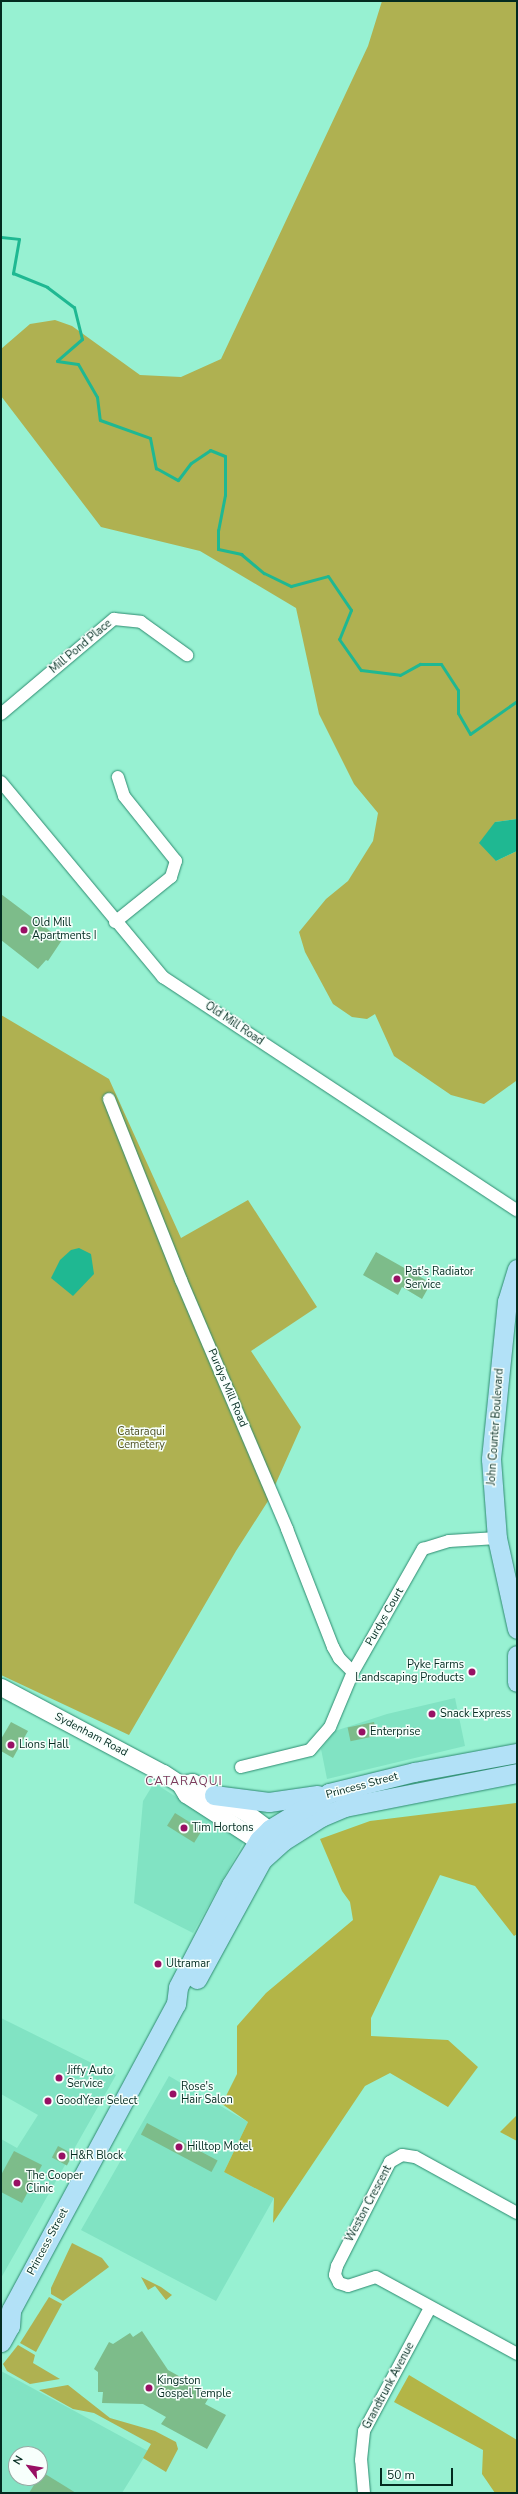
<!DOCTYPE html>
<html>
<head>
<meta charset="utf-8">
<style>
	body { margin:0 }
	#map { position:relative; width:518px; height:2494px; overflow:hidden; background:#97f1d2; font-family:"Nunito Sans",sans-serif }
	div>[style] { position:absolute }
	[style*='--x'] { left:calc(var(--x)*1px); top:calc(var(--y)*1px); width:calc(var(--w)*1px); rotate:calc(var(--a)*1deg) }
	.built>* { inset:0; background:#81e3c3 }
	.green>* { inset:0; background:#afb151 }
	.forest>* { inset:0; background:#b3b547 }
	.water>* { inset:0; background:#1fb892 }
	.stream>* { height:3px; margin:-1.5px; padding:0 1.5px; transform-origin:1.5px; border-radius:1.5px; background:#1fb892 }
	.building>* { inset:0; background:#7dbc8a; transform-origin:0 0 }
	.roads { filter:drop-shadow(0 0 1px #2d8b70) drop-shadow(0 0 1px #2d8b70) }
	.street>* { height:12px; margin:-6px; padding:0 6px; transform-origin:6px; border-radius:6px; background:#fff }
	.secondary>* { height:17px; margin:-8.5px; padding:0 8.5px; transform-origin:8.5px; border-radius:8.5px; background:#fff }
	.primary>* { height:19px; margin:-9.5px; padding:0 9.5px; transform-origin:9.5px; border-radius:9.5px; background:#b2e1f7 }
	.dots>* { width:11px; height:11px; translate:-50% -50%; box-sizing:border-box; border:2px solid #f7fffc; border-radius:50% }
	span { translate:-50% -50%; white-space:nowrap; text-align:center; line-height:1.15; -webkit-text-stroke:3px #f7fffc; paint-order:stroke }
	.street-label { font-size:11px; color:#032b20 }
	.poi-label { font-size:11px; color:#032b20 }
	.left { translate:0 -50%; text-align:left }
	.right { translate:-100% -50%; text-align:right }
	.park-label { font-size:11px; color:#525427 }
	.neighbourhood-label { font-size:12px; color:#7b3a5b; letter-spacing:1px }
	.frame { position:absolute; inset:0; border:2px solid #032b20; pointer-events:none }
	.north { position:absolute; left:8px; top:2446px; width:40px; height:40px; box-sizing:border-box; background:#f7fffc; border:1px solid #95aaa4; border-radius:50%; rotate:301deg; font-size:11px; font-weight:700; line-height:16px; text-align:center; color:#032b20 }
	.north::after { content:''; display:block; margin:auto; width:14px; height:18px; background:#981064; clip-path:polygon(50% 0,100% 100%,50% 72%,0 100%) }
	.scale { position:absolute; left:380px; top:2468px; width:73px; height:18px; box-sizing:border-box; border:2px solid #032b20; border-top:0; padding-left:5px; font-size:12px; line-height:14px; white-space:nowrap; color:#032b20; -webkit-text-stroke:3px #f7fffc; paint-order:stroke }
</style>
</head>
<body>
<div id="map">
	<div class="built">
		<i style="clip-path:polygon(455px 1698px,465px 1746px,327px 1779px,321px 1749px,335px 1731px,387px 1714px)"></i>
		<i style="clip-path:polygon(154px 1783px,239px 1836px,243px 1843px,193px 1933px,134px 1903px,143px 1801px)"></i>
		<i style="clip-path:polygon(1px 2018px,116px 2075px,1px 2278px,1px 2139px,17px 2148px,38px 2115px,1px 2094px)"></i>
		<i style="clip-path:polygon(169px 2076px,248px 2122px,224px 2172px,274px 2198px,216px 2301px,81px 2230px)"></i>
		<i style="clip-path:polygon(evenodd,1px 2371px,148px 2451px,122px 2493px,1px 2493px,1px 2371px,16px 2454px,40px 2454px,40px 2478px,16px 2478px,16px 2454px)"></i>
	</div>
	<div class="green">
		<i style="clip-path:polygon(382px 1px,517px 1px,517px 819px,495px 822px,496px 861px,517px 851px,517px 1075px,516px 1081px,484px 1104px,451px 1095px,394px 1056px,375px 1014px,367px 1019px,352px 1017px,333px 1004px,305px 952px,299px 932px,326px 899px,348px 881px,373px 841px,378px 813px,354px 784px,319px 714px,296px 608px,200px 551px,101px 527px,1px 396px,1px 349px,30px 324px,55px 320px,72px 326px,140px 375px,181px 377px,221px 359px,368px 46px)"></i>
		<i style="clip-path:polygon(1px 1015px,109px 1079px,181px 1238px,248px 1200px,317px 1307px,251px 1351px,301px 1427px,268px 1501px,236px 1551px,129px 1735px,1px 1675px)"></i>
		<i style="clip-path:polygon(72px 2243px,102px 2258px,109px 2267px,63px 2301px,51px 2294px,51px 2288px)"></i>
		<i style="clip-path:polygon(141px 2277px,161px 2287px,172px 2295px,166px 2300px,155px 2286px,148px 2290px)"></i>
		<i style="clip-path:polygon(49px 2297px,62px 2304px,36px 2352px,20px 2343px)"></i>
		<i style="clip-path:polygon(18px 2345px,35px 2355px,33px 2363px,60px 2379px,30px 2384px,7px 2371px,3px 2364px)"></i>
		<i style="clip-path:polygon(68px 2385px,110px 2418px,155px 2431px,176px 2442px,178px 2449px,166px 2472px,143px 2458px,151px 2444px,94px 2413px,73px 2409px,39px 2390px)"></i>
	</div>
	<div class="forest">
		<i style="clip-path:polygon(516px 1803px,517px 1934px,514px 1936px,475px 1886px,440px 1875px,371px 2018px,371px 2036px,448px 2040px,478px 2067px,448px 2107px,390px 2073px,365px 2086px,273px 2223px,274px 2198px,224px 2172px,248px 2122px,222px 2104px,237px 2074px,237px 2026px,266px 1993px,353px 1920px,350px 1902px,342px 1891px,320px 1839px,370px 1821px)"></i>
		<i style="clip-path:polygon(517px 2115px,517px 2141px,500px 2132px)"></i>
		<i style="clip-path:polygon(409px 2375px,517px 2440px,517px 2493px,495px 2493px,482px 2474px,483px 2450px,394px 2402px)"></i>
	</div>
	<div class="water">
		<i style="clip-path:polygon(517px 819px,517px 851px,496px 861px,479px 843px,495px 822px)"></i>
		<i style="clip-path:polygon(79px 1248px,91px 1254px,94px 1274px,73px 1296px,51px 1278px,60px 1260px,71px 1250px)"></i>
	</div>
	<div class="stream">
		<i style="--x:1;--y:237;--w:18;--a:6"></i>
		<i style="--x:19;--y:239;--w:35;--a:100"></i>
		<i style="--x:13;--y:273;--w:37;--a:22"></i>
		<i style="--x:47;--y:287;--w:34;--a:37"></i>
		<i style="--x:74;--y:307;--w:33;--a:76"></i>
		<i style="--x:82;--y:339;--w:33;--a:139"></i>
		<i style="--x:57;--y:361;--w:21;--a:8"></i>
		<i style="--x:78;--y:364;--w:38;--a:60"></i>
		<i style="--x:97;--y:397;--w:23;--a:83"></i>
		<i style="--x:100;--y:420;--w:53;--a:19.8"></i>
		<i style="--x:150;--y:438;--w:31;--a:79"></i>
		<i style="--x:156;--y:468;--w:25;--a:29"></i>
		<i style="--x:178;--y:480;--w:21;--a:-53"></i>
		<i style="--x:191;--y:463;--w:23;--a:-34"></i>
		<i style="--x:210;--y:450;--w:16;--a:22"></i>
		<i style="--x:225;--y:456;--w:39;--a:90"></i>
		<i style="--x:225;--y:495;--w:36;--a:101"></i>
		<i style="--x:218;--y:530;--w:19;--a:90"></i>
		<i style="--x:218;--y:549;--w:24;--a:12"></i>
		<i style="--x:241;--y:554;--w:30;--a:40"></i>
		<i style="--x:264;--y:573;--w:30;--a:26"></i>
		<i style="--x:291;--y:586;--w:38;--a:-15"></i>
		<i style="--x:328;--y:576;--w:41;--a:55.9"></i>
		<i style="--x:351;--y:610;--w:31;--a:112"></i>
		<i style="--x:339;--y:639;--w:38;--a:55"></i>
		<i style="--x:361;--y:670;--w:39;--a:7"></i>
		<i style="--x:400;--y:675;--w:23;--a:-29"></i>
		<i style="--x:420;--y:664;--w:21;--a:0"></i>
		<i style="--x:441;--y:664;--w:31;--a:57"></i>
		<i style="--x:458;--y:690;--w:23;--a:90"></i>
		<i style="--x:458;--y:713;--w:24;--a:60"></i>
		<i style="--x:470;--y:734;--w:57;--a:-35.1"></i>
	</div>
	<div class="building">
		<i style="clip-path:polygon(1px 894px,62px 940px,48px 961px,46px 960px,38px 969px,1px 940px)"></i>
		<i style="clip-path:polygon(376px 1252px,431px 1283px,422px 1299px,402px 1287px,398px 1295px,363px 1275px)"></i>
		<i style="clip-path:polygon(11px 1722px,28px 1731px,13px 1758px,1px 1751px,1px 1739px)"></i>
		<i style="left:374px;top:1722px;width:14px;height:27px;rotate:78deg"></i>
		<i style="left:175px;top:1813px;width:32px;height:15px;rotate:32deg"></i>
		<i style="left:147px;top:2123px;width:80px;height:13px;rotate:28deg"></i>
		<i style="left:58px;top:2146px;width:17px;height:13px;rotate:28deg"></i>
		<i style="clip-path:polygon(14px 2151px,42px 2165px,22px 2203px,1px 2192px,1px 2175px)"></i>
		<i style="clip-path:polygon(142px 2331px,168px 2370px,211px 2394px,205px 2404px,226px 2415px,207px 2449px,161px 2424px,166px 2417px,143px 2404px,102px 2403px,103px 2392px,98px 2392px,98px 2372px,94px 2369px,109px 2342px,113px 2344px,130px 2333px,133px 2337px)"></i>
		<i style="clip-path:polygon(42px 2472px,76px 2493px,29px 2493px)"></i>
	</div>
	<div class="roads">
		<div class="street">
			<i style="--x:1;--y:714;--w:148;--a:-40.1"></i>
			<i style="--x:114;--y:619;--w:27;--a:6"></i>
			<i style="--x:141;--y:622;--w:57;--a:35.7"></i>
			<i style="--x:1;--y:782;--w:254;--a:50.3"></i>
			<i style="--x:163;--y:977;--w:424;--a:33.4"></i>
			<i style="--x:115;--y:922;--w:72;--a:-38.8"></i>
			<i style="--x:171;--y:877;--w:17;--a:-73"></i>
			<i style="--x:176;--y:861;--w:83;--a:-128.7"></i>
			<i style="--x:124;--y:796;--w:20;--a:-108"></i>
			<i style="--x:109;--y:1099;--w:195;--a:68.3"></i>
			<i style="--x:181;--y:1280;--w:271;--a:66.9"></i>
			<i style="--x:287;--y:1529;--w:127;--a:68.7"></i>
			<i style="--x:333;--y:1647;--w:13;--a:61"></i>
			<i style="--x:339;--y:1658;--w:20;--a:45"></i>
			<i style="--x:241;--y:1767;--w:71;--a:-13.8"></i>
			<i style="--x:310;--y:1750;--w:30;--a:-49"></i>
			<i style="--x:330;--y:1727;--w:60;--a:-67.3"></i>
			<i style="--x:353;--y:1672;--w:142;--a:-60.4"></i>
			<i style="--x:423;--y:1549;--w:27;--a:-17"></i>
			<i style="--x:449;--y:1541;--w:48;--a:-3.6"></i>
			<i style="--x:517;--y:2213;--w:116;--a:-151.2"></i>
			<i style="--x:415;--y:2157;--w:13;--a:-171"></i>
			<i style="--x:402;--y:2155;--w:14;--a:150"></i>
			<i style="--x:390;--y:2162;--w:117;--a:117"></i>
			<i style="--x:337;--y:2266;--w:9;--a:103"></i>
			<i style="--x:335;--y:2275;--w:9;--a:63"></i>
			<i style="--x:339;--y:2283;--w:9;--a:18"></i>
			<i style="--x:348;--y:2286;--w:29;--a:-18"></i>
			<i style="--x:376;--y:2277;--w:161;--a:28.6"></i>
			<i style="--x:364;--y:2493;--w:33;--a:-95"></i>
			<i style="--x:361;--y:2460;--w:29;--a:-84"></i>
			<i style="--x:364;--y:2431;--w:140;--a:-61.8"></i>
		</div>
		<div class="secondary">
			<i style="--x:1;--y:1687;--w:183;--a:28"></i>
			<i style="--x:163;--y:1773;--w:20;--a:33"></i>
			<i style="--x:180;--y:1784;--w:12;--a:59"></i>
			<i style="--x:186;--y:1794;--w:99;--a:33"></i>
			<i style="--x:180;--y:1784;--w:12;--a:-9"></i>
			<i style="--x:192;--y:1782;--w:64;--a:29.7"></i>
			<i style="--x:248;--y:1814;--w:40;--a:37"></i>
		</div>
		<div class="primary">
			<i style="--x:517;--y:1269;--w:34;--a:107"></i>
			<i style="--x:507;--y:1301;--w:159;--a:95.8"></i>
			<i style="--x:491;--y:1459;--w:79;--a:85.7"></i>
			<i style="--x:497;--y:1538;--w:93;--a:77.6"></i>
			<i style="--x:517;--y:1655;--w:27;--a:90"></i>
			<i style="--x:214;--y:1795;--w:55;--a:7.3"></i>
			<i style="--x:269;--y:1802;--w:49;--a:-8.3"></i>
			<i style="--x:197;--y:1979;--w:136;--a:-61.4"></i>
			<i style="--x:262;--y:1860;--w:28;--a:-42"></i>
			<i style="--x:283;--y:1841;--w:45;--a:-32.3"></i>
			<i style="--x:321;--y:1817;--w:25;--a:-23"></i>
			<i style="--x:344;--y:1807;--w:176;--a:-11.1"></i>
			<i style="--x:1;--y:2342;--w:18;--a:-61"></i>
			<i style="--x:10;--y:2326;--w:16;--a:-86"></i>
			<i style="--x:11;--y:2310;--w:348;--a:-61.7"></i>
			<i style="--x:176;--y:2004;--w:17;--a:-83"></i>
			<i style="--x:178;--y:1987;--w:115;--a:-62.5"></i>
			<i style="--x:231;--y:1885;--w:53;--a:-58.1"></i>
			<i style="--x:259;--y:1840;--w:16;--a:-45"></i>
			<i style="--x:270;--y:1829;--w:69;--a:-31.4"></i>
			<i style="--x:329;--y:1793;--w:88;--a:-13.9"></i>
			<i style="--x:414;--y:1772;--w:105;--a:-10.5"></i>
		</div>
	</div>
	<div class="dots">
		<i style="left:24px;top:930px;background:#981064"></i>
		<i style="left:397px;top:1279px;background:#981064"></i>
		<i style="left:472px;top:1672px;background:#981064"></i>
		<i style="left:432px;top:1714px;background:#981064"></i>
		<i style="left:362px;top:1732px;background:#981064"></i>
		<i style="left:11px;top:1745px;background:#981064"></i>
		<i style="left:184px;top:1828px;background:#981064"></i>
		<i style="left:158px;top:1964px;background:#981064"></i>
		<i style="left:59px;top:2078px;background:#981064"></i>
		<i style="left:173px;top:2094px;background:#981064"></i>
		<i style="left:48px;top:2101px;background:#981064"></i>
		<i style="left:179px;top:2147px;background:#981064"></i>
		<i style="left:62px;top:2156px;background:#981064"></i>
		<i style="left:17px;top:2183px;background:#981064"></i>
		<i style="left:149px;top:2388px;background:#981064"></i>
	</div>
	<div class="street-label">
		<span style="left:81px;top:647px;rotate:-40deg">Mill Pond Place</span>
		<span style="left:234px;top:1024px;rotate:34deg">Old Mill Road</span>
		<span style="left:227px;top:1388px;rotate:67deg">Purdys Mill Road</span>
		<span style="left:496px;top:1427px;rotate:-86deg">John Counter Boulevard</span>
		<span style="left:385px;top:1617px;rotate:-60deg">Purdys Court</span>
		<span style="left:91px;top:1735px;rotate:28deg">Sydenham Road</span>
		<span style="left:362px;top:1786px;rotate:-15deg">Princess Street</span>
		<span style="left:369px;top:2204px;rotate:-62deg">Weston Crescent</span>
		<span style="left:48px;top:2242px;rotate:-62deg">Princess Street</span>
		<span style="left:389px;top:2386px;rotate:-62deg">Grandtrunk Avenue</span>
	</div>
	<div class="poi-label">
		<span class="left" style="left:32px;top:930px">Old Mill<br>Apartments I</span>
		<span class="left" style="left:405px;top:1279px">Pat's Radiator<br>Service</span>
		<span class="right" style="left:464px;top:1672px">Pyke Farms<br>Landscaping Products</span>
		<span class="left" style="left:440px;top:1714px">Snack Express</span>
		<span class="left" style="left:370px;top:1732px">Enterprise</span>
		<span class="left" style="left:19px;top:1745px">Lions Hall</span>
		<span class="left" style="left:192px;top:1828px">Tim Hortons</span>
		<span class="left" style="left:166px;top:1964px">Ultramar</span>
		<span class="left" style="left:67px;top:2078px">Jiffy Auto<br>Service</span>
		<span class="left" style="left:181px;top:2094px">Rose's<br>Hair Salon</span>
		<span class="left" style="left:56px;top:2101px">GoodYear Select</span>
		<span class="left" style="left:187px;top:2147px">Hilltop Motel</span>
		<span class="left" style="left:70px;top:2156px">H&amp;R Block</span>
		<span class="left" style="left:26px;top:2183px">The Cooper<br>Clinic</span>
		<span class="left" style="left:157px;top:2388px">Kingston<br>Gospel Temple</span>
	</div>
	<div class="park-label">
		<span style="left:141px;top:1439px">Cataraqui<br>Cemetery</span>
	</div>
	<div class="neighbourhood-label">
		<span style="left:184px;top:1782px">CATARAQUI</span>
	</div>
	<div class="frame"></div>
	<div class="north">N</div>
	<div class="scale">50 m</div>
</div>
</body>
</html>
